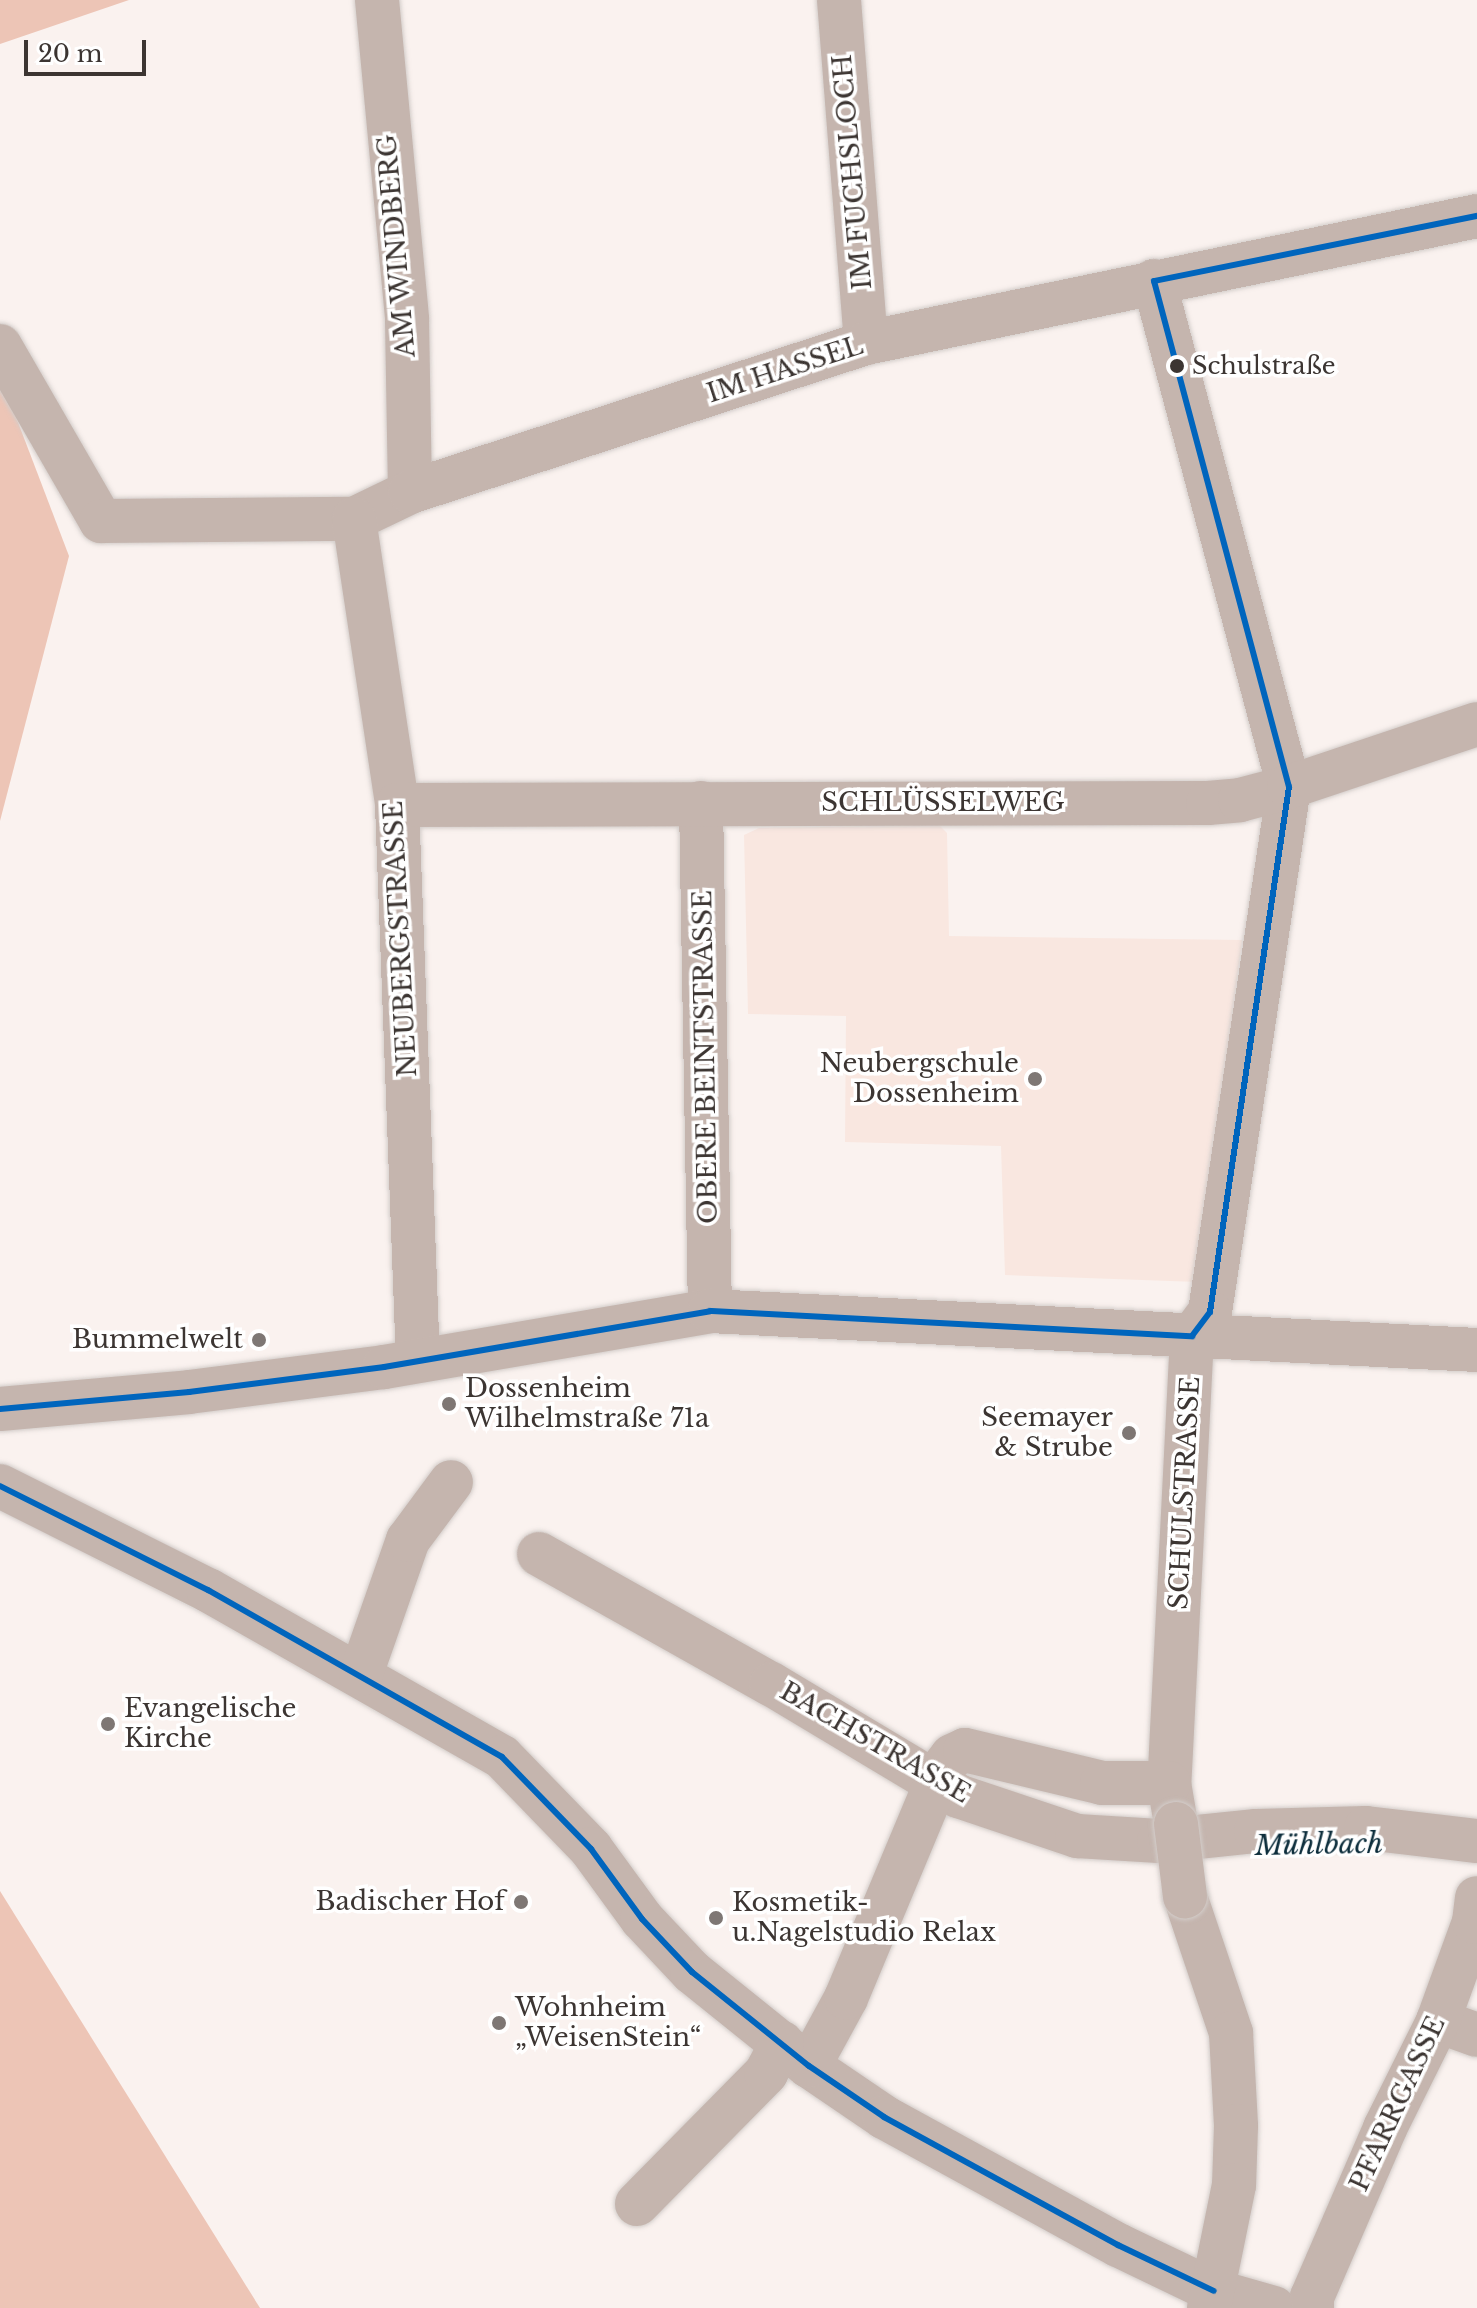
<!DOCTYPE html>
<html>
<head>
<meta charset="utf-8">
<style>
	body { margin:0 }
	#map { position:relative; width:1477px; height:2308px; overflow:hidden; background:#faf2ef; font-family:"Libre Baskerville",serif }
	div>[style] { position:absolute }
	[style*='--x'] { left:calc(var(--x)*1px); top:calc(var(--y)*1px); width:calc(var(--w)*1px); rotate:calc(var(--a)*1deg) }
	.built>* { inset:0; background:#f9e7e0 }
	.forest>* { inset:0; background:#edc5b6 }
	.roads { filter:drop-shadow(0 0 2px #d3cdca) drop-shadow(0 0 2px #d3cdca) }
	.minor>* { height:44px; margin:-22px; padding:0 22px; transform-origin:22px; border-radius:22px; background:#c5b5ae }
	.bridges { filter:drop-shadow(0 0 2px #d3cdca) drop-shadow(0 0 2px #d3cdca) }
	.minor-bridge>* { height:44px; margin:-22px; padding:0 22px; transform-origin:22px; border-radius:22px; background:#c5b5ae }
	.bus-1>* { height:6px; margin:-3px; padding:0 3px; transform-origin:3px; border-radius:3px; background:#0065bd }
	.dots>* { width:22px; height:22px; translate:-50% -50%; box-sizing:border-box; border:4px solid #fff; border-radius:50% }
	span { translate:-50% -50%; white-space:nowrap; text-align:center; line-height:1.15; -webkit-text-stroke:7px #fff; paint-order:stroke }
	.bus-label { font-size:24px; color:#3c3532 }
	.left { translate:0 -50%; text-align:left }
	.street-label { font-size:26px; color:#3c3532 }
	.poi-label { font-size:26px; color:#3c3532 }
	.right { translate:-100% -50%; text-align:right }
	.water-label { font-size:28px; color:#0d2e3c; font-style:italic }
	.scale { position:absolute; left:24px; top:40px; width:122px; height:36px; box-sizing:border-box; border:4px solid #3c3532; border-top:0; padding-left:10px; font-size:24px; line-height:28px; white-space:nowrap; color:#3c3532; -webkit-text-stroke:6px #fff; paint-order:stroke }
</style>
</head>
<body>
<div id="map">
	<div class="built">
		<i style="clip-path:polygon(939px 825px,947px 833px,949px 936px,1242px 940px,1198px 1282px,1005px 1275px,1001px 1146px,845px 1142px,846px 1016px,748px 1014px,744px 835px,759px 828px)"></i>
	</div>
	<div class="forest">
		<i style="clip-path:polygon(0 0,129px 0,0 44px)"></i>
		<i style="clip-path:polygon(0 375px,69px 556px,0 821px)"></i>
		<i style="clip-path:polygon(0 1891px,260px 2308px,0 2308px)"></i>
	</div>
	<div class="roads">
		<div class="minor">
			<i style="--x:377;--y:0;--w:321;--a:84.6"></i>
			<i style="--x:407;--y:320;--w:172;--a:89"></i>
			<i style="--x:839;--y:0;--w:344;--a:85.5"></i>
			<i style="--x:1154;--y:281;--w:524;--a:75.06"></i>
			<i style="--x:1289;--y:787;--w:531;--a:98.56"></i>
			<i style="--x:1210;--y:1312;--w:30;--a:127"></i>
			<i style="--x:1192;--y:1336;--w:448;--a:92.9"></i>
			<i style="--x:1169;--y:1783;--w:42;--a:80.3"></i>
			<i style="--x:0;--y:346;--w:202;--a:60"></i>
			<i style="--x:101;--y:521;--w:253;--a:-0.5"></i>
			<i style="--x:354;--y:519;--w:62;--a:-25.7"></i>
			<i style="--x:410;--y:492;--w:480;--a:-18.1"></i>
			<i style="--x:866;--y:343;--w:624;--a:-11.74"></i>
			<i style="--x:354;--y:519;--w:289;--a:81.4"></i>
			<i style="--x:397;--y:805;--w:556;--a:87.84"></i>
			<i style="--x:701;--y:803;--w:508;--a:88.99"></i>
			<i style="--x:397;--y:805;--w:811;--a:-0.14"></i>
			<i style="--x:1208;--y:803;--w:32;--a:-5"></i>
			<i style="--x:1240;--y:800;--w:51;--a:-14.9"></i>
			<i style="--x:1289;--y:787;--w:198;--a:-18.5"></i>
			<i style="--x:0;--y:1409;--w:190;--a:-5.1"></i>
			<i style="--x:189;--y:1392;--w:197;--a:-7.3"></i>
			<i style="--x:384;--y:1367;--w:331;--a:-9.7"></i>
			<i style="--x:710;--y:1311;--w:768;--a:2.91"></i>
			<i style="--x:0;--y:1486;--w:233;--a:26.6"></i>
			<i style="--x:208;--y:1590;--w:338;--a:29.6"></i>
			<i style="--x:502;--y:1757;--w:128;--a:45.9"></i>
			<i style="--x:591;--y:1849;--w:87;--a:53.9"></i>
			<i style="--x:642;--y:1919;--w:73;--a:46.7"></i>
			<i style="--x:692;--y:1972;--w:150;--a:38.8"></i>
			<i style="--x:809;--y:2066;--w:91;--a:34.2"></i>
			<i style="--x:884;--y:2117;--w:267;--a:28.7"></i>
			<i style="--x:1118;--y:2245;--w:106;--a:25.6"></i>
			<i style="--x:1214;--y:2291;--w:62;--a:15.8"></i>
			<i style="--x:539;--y:1554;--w:266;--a:29.3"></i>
			<i style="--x:771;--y:1684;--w:218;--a:30.9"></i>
			<i style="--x:958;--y:1796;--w:126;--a:18.6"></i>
			<i style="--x:1077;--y:1836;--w:82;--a:3.5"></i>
			<i style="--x:1159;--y:1841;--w:98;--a:-5.9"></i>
			<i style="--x:1256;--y:1831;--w:110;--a:-1.6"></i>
			<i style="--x:1366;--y:1828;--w:112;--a:6.7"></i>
			<i style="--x:361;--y:1674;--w:142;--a:-70.7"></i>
			<i style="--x:408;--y:1540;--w:72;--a:-53.4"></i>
			<i style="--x:1185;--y:1896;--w:145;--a:71.4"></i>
			<i style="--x:1231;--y:2033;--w:93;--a:86.9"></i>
			<i style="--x:1236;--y:2126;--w:59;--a:91.9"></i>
			<i style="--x:1234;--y:2185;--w:126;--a:101.5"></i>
			<i style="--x:1438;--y:2021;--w:41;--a:19.7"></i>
			<i style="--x:809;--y:2066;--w:77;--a:-61.4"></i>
			<i style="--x:846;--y:1998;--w:248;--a:-67.3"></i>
			<i style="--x:942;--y:1769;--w:16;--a:-52"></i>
			<i style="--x:952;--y:1756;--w:14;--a:-25"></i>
			<i style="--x:965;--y:1750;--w:141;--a:13.5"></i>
			<i style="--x:1102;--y:1783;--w:67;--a:0"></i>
			<i style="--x:637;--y:2204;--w:184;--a:-45.4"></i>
			<i style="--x:766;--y:2073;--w:34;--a:-62"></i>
			<i style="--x:1312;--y:2308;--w:11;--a:-90"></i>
			<i style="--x:1312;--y:2297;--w:184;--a:-66.6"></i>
			<i style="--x:1385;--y:2128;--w:119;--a:-63.6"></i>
			<i style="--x:1438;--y:2021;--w:105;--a:-70"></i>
			<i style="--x:1474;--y:1922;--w:24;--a:-83"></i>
		</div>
	</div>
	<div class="bridges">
		<div class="minor-bridge">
			<i style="--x:1176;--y:1824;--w:73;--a:82.9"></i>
		</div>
	</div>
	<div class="bus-1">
		<i style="--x:1154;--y:281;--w:524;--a:75.06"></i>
		<i style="--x:1289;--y:787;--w:531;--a:98.56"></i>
		<i style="--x:1210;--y:1312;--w:30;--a:127"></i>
		<i style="--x:1154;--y:281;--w:329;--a:-11.4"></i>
		<i style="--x:0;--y:1409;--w:190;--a:-5.1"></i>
		<i style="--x:189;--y:1392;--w:197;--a:-7.3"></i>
		<i style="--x:384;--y:1367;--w:331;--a:-9.7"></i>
		<i style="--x:710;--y:1311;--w:483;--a:3"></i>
		<i style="--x:0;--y:1486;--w:233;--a:26.6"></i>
		<i style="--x:208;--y:1590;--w:338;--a:29.6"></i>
		<i style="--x:502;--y:1757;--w:128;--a:45.9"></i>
		<i style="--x:591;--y:1849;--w:87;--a:53.9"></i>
		<i style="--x:642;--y:1919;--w:73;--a:46.7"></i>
		<i style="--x:692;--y:1972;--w:150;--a:38.8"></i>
		<i style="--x:809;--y:2066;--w:91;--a:34.2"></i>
		<i style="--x:884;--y:2117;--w:267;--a:28.7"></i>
		<i style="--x:1118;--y:2245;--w:106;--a:25.6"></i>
	</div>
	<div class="dots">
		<i style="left:1177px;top:366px;background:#3c3532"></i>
		<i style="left:1035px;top:1079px;background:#7e7774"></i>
		<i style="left:259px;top:1340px;background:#7e7774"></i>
		<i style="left:449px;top:1404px;background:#7e7774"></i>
		<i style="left:1129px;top:1433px;background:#7e7774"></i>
		<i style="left:108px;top:1724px;background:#7e7774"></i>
		<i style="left:521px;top:1902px;background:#7e7774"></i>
		<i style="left:716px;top:1918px;background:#7e7774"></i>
		<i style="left:499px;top:2023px;background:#7e7774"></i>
	</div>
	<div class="bus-label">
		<span class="left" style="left:1192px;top:366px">Schulstraße</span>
	</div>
	<div class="street-label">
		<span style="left:853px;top:172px;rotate:-95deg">IM FUCHSLOCH</span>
		<span style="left:397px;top:246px;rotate:-95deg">AM WINDBERG</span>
		<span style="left:785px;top:370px;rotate:-18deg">IM HASSEL</span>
		<span style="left:943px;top:803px">SCHLÜSSELWEG</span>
		<span style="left:401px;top:939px;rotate:-93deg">NEUBERGSTRASSE</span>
		<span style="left:706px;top:1057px;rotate:-91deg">OBERE BEINTSTRASSE</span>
		<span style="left:1185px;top:1493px;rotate:-87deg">SCHULSTRASSE</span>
		<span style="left:875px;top:1743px;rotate:30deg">BACHSTRASSE</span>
		<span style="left:1398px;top:2104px;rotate:-65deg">PFARRGASSE</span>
	</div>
	<div class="poi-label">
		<span class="right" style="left:1019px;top:1079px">Neubergschule<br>Dossenheim</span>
		<span class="right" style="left:243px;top:1340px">Bummelwelt</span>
		<span class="left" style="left:465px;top:1404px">Dossenheim<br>Wilhelmstraße 71a</span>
		<span class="right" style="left:1113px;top:1433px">Seemayer<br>&amp; Strube</span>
		<span class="left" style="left:124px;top:1724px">Evangelische<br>Kirche</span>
		<span class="right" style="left:505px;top:1902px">Badischer Hof</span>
		<span class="left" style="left:732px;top:1918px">Kosmetik-<br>u.Nagelstudio Relax</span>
		<span class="left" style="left:515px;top:2023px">Wohnheim<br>„WeisenStein“</span>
	</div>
	<div class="water-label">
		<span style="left:1319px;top:1845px;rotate:-1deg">Mühlbach</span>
	</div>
	<div class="scale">20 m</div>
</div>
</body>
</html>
